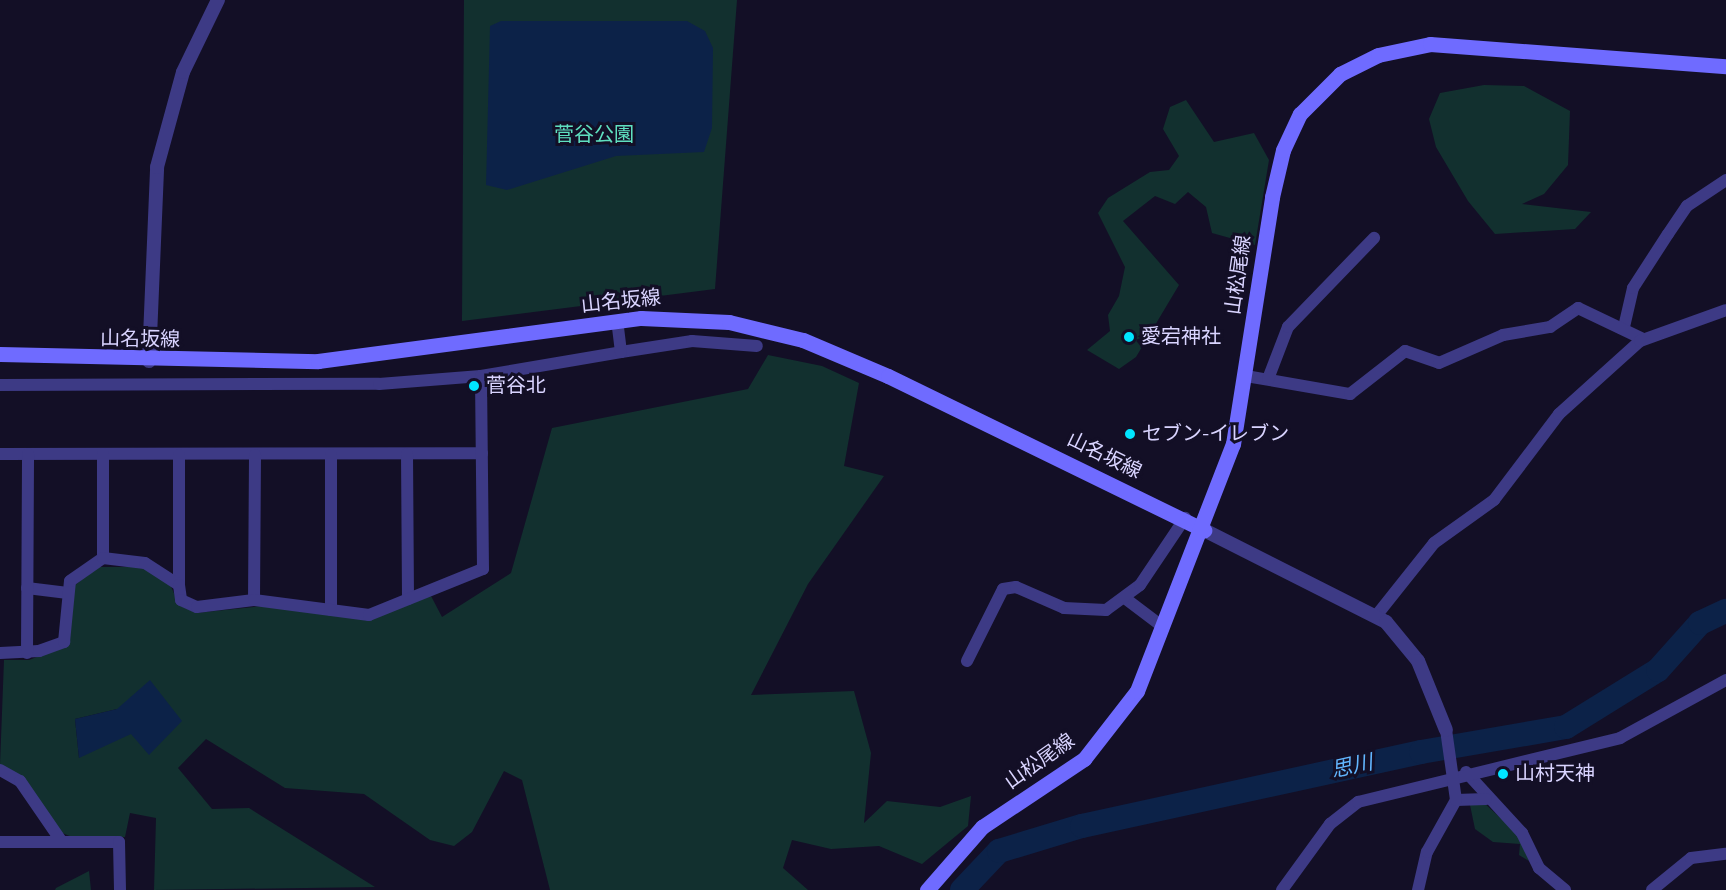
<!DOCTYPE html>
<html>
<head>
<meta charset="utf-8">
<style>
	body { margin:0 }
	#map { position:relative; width:1726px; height:890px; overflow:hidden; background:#130f26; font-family:"Sofia Sans Condensed","Noto Sans JP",sans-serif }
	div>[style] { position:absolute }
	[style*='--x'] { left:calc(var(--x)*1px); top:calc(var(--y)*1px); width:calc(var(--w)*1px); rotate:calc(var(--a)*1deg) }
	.green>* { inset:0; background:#12302f }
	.water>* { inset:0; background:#0c2248 }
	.river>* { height:24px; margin:-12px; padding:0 12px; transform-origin:12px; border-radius:12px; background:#0c2248 }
	.minor>* { height:12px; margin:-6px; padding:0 6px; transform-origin:6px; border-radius:6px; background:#3d3a85 }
	.tertiary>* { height:14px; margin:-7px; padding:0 7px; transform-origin:7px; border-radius:7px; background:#3d3a85 }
	.secondary>* { height:15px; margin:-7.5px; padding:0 7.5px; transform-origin:7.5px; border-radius:7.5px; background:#6f6bff }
	.dots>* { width:16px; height:16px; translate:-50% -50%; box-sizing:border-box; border:3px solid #130f26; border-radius:50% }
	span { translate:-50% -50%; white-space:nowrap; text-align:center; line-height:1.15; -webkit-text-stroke:6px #130f26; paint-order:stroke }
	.park-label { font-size:20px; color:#5fe0c0 }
	.street-label { font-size:20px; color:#d9d4ff }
	.poi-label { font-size:20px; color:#d9d4ff }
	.left { translate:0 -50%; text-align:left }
	.water-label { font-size:21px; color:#62b6ff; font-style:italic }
</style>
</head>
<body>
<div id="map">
	<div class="green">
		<i style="clip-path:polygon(464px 0,737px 0,715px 289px,462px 321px)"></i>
		<i style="clip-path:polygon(1484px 85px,1524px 86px,1570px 111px,1568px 165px,1544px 194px,1522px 204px,1591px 212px,1575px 229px,1495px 234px,1468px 201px,1436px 147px,1429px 119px,1440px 93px)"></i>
		<i style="clip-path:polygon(1186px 100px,1214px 142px,1254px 133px,1269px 160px,1255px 245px,1212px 233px,1206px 207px,1188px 192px,1175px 204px,1155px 196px,1123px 221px,1179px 285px,1136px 357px,1119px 369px,1087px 350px,1110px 331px,1108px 315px,1119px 296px,1125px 267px,1098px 213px,1108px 198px,1150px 172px,1169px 170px,1179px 156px,1163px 129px,1170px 107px)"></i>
		<i style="clip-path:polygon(evenodd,768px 355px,822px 366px,859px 383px,844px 466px,884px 476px,808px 584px,751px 695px,854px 691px,871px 753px,864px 823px,887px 801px,940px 807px,971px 796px,968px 826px,922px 864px,879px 846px,831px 849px,792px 840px,783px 868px,808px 890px,550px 890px,522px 780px,504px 771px,472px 832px,454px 846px,430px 840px,364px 794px,285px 788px,206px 739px,178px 768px,212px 809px,249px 808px,375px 887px,154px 890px,156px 818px,130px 813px,125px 837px,72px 837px,60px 832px,23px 777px,0 765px,4px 660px,29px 660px,68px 645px,74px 586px,98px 567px,142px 567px,170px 584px,179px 605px,196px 613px,262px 606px,351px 618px,431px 596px,442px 617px,511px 573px,552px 428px,748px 389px,768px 355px,117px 709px,79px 758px,75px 719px,117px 709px)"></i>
		<i style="clip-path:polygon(1482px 801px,1520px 836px,1529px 861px,1519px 855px,1520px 844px,1493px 842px,1475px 829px,1470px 805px)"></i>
		<i style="clip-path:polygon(89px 871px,91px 890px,55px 890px,56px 888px)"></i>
	</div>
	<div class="water">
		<i style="clip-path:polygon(501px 21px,687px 21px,705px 31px,713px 48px,712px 128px,704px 152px,616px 156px,507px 190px,486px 185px,490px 26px)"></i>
		<i style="clip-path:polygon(150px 680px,182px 721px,149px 755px,131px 734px,79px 758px,75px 719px,117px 709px)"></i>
	</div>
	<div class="river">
		<i style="--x:962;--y:890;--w:54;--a:-46.5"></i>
		<i style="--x:999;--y:851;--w:87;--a:-16.8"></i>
		<i style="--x:1082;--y:826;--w:347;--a:-12.3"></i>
		<i style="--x:1421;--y:752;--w:147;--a:-9.8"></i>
		<i style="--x:1566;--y:727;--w:108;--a:-31.8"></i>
		<i style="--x:1658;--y:670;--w:63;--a:-48.2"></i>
		<i style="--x:1700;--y:623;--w:29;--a:-25"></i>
	</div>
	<div class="minor">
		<i style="--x:1624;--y:327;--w:40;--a:-77"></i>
		<i style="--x:1633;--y:288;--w:64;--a:-57.1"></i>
		<i style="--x:1668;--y:234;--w:34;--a:-56"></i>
		<i style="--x:1687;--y:206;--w:47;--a:-33.7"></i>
		<i style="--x:621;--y:352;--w:72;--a:-8.8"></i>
		<i style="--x:692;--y:341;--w:65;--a:4.4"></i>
		<i style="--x:1246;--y:376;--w:106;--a:9.8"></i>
		<i style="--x:1350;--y:394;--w:70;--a:-38"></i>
		<i style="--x:1405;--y:351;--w:36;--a:19"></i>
		<i style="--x:1439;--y:363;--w:70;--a:-23.6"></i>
		<i style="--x:1503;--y:335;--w:48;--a:-9.7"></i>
		<i style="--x:1550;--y:327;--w:34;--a:-34"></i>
		<i style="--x:1578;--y:308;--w:72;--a:25.5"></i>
		<i style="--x:1268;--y:379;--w:56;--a:-69"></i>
		<i style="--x:1288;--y:327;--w:124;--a:-46"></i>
		<i style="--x:0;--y:385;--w:379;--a:-0.2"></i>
		<i style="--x:379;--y:384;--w:102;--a:-4.5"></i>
		<i style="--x:481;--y:376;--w:142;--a:-9.7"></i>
		<i style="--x:621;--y:352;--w:31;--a:-97"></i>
		<i style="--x:0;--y:454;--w:482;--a:-0.1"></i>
		<i style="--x:103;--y:454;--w:104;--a:90"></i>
		<i style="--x:407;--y:454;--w:145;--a:89.6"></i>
		<i style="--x:179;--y:455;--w:130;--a:90"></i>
		<i style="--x:331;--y:455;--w:155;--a:90"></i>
		<i style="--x:27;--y:588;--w:41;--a:7"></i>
		<i style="--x:1126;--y:599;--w:46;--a:37.1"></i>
		<i style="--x:254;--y:600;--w:145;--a:-89.6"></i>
		<i style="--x:1376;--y:616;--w:93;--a:-51.5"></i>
		<i style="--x:1434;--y:543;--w:74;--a:-35.6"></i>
		<i style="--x:1494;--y:500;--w:108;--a:-52.9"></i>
		<i style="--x:1559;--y:414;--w:109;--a:-42"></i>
		<i style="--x:1640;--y:341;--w:91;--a:-19.8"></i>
		<i style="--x:0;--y:653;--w:39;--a:-3"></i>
		<i style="--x:39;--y:651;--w:27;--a:-20"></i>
		<i style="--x:64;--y:642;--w:61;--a:-84.4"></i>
		<i style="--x:70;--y:581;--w:40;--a:-34.9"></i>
		<i style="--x:103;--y:558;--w:42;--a:6.8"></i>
		<i style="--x:145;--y:563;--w:40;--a:32.9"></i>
		<i style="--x:179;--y:585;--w:15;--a:82"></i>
		<i style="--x:181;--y:600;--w:17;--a:24"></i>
		<i style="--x:197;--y:607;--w:57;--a:-7"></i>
		<i style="--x:254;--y:600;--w:116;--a:7.4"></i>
		<i style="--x:369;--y:615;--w:123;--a:-22"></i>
		<i style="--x:483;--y:569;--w:193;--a:-90.6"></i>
		<i style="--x:27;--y:653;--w:199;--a:-89.7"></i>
		<i style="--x:967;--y:661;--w:80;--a:-63.4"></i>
		<i style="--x:1003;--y:589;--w:13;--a:-9"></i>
		<i style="--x:1016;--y:587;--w:52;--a:23.6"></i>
		<i style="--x:1064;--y:608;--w:42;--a:2.7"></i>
		<i style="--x:1106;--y:610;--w:42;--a:-36.3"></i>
		<i style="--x:1140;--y:585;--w:81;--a:-56.1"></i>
		<i style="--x:0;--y:770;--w:23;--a:29"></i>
		<i style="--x:20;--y:781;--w:74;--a:55.5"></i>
		<i style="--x:1466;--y:772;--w:83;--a:47.4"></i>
		<i style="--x:1522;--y:833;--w:39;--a:64"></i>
		<i style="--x:1539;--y:868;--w:34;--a:40"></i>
		<i style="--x:1456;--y:800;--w:30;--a:-2"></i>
		<i style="--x:0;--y:842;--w:119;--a:0"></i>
		<i style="--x:119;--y:842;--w:48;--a:88.8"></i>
		<i style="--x:1282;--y:890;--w:82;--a:-54"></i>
		<i style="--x:1330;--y:824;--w:36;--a:-38"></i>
		<i style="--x:1358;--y:802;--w:270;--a:-13.7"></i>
		<i style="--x:1620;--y:738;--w:121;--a:-28.7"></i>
		<i style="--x:1418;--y:890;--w:39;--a:-77"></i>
		<i style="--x:1427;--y:852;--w:60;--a:-60.9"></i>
		<i style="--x:1456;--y:800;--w:71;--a:-98.1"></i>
		<i style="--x:1652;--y:890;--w:50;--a:-39.4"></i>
		<i style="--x:1691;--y:858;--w:35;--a:-7"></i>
	</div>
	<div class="tertiary">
		<i style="--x:149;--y:361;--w:194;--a:-87.6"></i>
		<i style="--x:157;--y:167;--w:98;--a:-74.7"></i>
		<i style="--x:183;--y:72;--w:80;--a:-64.1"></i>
		<i style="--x:1204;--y:530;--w:204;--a:26.8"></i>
		<i style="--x:1386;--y:622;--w:50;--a:50.6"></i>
		<i style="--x:1418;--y:661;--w:74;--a:67.9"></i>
	</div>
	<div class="secondary">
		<i style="--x:0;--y:354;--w:318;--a:1.3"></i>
		<i style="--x:318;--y:361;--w:326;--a:-7.6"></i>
		<i style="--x:641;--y:318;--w:88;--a:2.6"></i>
		<i style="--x:729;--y:322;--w:76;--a:13.7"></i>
		<i style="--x:803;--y:340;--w:92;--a:23"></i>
		<i style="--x:888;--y:376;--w:352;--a:26"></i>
		<i style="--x:927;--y:890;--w:84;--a:-48.9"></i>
		<i style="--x:982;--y:827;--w:123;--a:-33.7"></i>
		<i style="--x:1084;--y:759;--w:86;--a:-52.1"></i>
		<i style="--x:1137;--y:691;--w:265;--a:-68.8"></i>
		<i style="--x:1233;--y:444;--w:250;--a:-81"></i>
		<i style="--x:1272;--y:197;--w:48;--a:-76.8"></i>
		<i style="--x:1283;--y:150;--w:40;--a:-65"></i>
		<i style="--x:1300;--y:114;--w:57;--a:-45"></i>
		<i style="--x:1340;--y:74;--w:42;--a:-26.6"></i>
		<i style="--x:1378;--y:55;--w:53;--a:-11.9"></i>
		<i style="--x:1430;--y:44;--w:297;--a:4.3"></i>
	</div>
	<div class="dots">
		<i style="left:1129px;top:337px;background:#00e5ff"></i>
		<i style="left:474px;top:386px;background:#00e5ff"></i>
		<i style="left:1130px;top:434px;background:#00e5ff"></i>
		<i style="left:1503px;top:774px;background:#00e5ff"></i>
	</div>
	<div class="park-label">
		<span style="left:594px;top:135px">菅谷公園</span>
	</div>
	<div class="street-label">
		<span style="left:1239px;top:275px;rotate:-82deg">山松尾線</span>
		<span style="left:621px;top:302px;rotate:-6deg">山名坂線</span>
		<span style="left:140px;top:340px;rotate:1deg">山名坂線</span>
		<span style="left:1104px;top:456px;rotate:26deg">山名坂線</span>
		<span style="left:1040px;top:762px;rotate:-35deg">山松尾線</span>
	</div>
	<div class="poi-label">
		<span class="left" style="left:1141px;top:337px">愛宕神社</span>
		<span class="left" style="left:486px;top:386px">菅谷北</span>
		<span class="left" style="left:1142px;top:434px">セブン-イレブン</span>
		<span class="left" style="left:1515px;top:774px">山村天神</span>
	</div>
	<div class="water-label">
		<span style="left:1352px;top:767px;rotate:-12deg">思川</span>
	</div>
</div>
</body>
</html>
